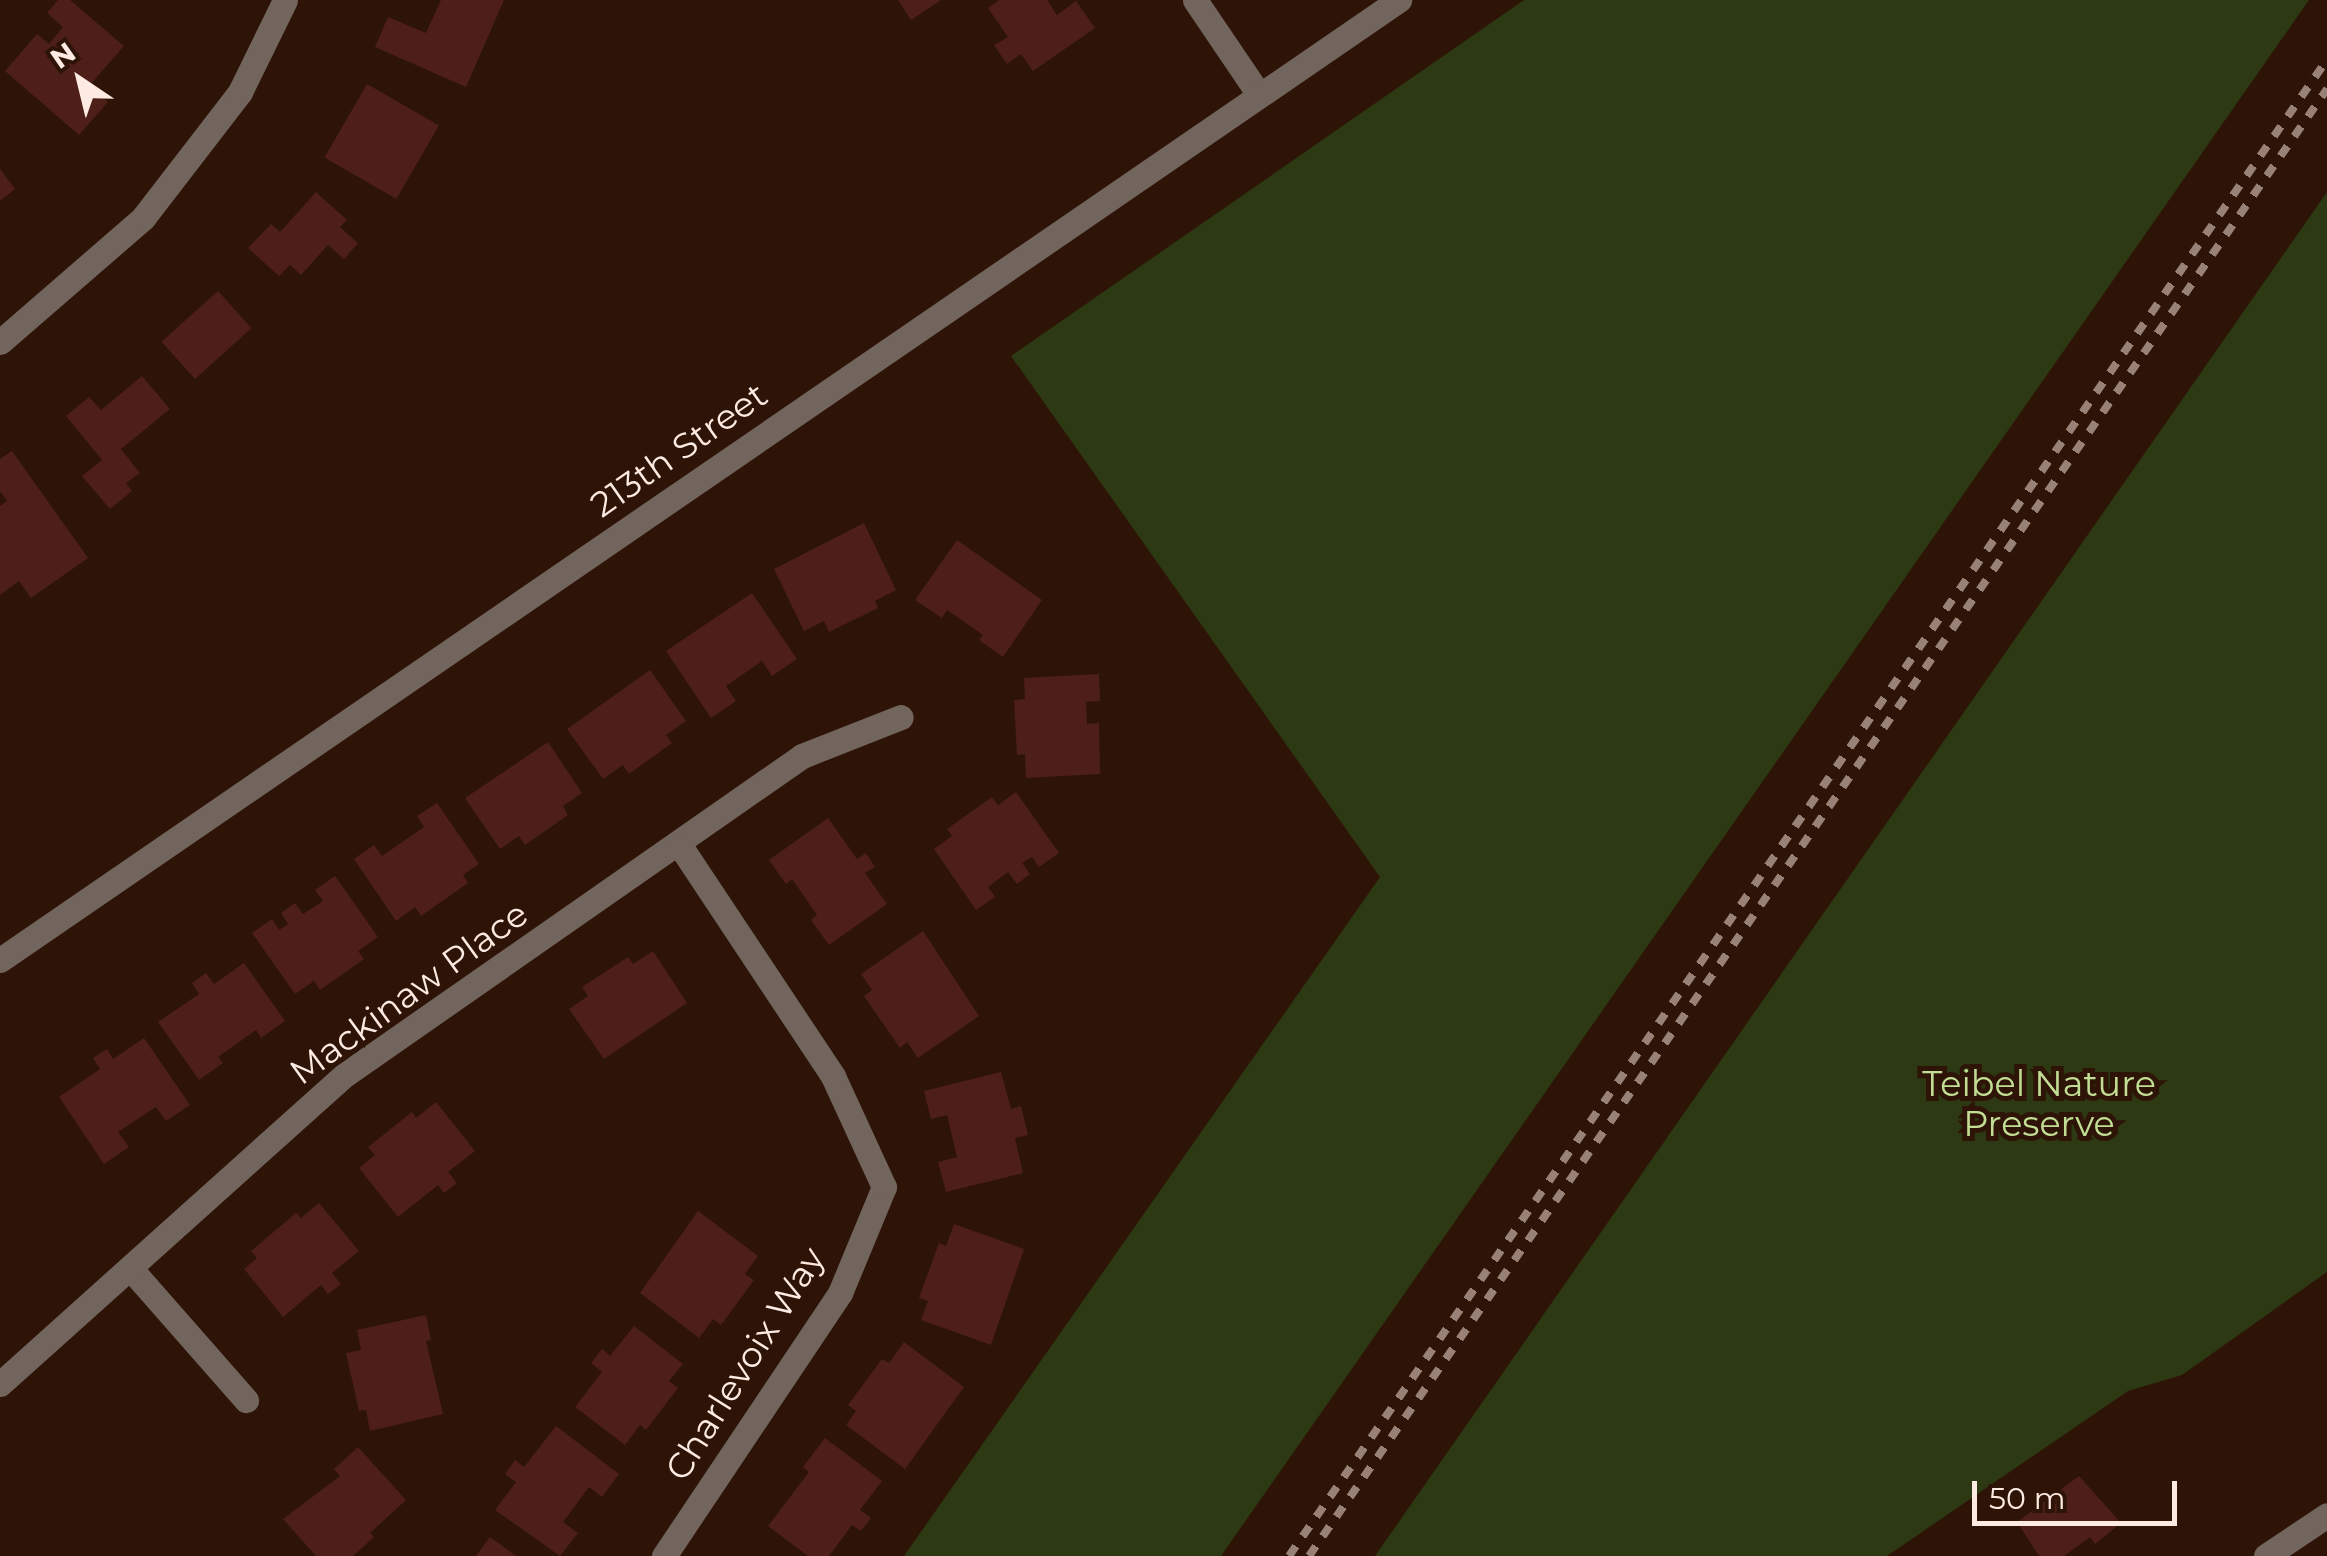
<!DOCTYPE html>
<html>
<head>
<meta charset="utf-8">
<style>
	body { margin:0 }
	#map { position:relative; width:2327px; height:1556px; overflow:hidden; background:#2d1407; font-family:Montserrat,sans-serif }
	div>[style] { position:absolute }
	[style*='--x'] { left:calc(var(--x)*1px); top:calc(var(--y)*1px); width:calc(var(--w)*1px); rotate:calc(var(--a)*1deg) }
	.green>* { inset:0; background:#2c3912 }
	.building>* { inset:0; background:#4d1f18; transform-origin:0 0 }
	.minor>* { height:25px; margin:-12.5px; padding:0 12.5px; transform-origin:12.5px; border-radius:12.5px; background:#72655d }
	.rail>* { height:8px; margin-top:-4px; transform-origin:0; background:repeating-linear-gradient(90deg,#988277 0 12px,transparent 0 24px) }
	span { translate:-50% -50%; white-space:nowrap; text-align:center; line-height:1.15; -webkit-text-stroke:10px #2d1407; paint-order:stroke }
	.street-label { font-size:35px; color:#fdeae2 }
	.park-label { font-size:35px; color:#c2de94 }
	.north { position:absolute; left:30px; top:30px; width:100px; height:100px; -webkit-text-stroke:8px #2d1407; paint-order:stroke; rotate:325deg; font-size:28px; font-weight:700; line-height:40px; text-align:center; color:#fdeae2 }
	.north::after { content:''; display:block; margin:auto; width:35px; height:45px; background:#fdeae2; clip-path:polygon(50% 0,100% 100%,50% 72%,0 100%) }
	.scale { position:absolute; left:1972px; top:1481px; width:205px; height:45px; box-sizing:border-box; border:5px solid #fdeae2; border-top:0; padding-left:12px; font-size:30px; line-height:35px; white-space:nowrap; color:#fdeae2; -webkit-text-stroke:8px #2d1407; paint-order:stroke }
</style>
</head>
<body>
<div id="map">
	<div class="green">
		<i style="clip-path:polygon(1524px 0,2309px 0,1221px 1556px,904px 1556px,1380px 877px,1011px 356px)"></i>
		<i style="clip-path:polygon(2327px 192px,2327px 1272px,2182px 1375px,2128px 1391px,1887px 1556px,1375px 1556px)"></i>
	</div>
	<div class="building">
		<i style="clip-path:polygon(58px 0,70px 0,124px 46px,89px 86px,108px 102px,79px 135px,5px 71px,37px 34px,49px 44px,63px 27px,47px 13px)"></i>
		<i style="clip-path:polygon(441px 0,504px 0,466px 87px,375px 47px,388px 17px,426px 33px)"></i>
		<i style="clip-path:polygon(898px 0,941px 0,911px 20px)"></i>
		<i style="clip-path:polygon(999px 0,1047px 0,1057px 15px,1076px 1px,1095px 28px,1033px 71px,1021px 54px,1007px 64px,994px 45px,1008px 37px,988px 8px)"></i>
		<i style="left:367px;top:84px;width:83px;height:85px;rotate:30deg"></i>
		<i style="clip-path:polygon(0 169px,15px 189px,0 201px)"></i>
		<i style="clip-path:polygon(316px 192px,347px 220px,340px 227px,358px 243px,344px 259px,328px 245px,301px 275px,290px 265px,279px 276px,248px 248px,271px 224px,280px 232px)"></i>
		<i style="left:218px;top:291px;width:50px;height:76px;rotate:48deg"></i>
		<i style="clip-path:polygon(142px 376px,170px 409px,121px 449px,140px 473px,126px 483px,132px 491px,110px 509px,82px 476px,102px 460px,66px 416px,89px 397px,101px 410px)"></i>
		<i style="clip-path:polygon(12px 451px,88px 558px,31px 598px,19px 581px,0 595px,0 506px,7px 501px,0 491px,0 459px)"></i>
		<i style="clip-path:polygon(864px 523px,896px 590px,875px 601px,878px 608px,829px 632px,824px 621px,804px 631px,774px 569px)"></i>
		<i style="clip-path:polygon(957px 540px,1042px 600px,1003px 657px,979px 640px,983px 635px,947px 610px,942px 618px,915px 600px)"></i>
		<i style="clip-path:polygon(752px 593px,797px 659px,772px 676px,762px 661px,726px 686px,736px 701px,711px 718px,666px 651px)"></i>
		<i style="clip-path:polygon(650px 670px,686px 721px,666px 735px,672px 743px,629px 774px,623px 765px,603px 779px,567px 729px)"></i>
		<i style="clip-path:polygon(1099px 674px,1100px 701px,1086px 702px,1087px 724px,1099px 723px,1100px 774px,1026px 778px,1025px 754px,1017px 755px,1014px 700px,1025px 699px,1024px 678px)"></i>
		<i style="clip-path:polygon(548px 742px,582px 793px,563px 806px,568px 815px,525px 845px,519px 836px,500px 849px,465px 798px)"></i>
		<i style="clip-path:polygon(1016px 792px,1059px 853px,1039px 867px,1032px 857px,1022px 863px,1030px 874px,1017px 884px,1008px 872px,988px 887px,995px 897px,976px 910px,934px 849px,952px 836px,947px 829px,992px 797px,998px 805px)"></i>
		<i style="clip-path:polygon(437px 803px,479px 864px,463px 875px,468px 883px,421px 916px,415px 907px,396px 921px,354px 859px,374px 845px,382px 856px,424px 827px,417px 816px)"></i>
		<i style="clip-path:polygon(828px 818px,857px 859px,866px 853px,875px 867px,865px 873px,887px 904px,829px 945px,811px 920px,817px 915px,792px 879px,786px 884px,769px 860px)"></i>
		<i style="clip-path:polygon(335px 876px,378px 937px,358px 951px,364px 959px,320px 990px,314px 981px,295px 994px,252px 933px,272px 919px,279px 930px,288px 924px,281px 913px,295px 903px,303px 914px,323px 901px,315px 890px)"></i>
		<i style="clip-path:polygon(923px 931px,979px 1016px,918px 1058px,907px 1042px,900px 1048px,864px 996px,872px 990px,861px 974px)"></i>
		<i style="clip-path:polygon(653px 951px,687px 1003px,604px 1059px,569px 1009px,588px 996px,582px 987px,628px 957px,633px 964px)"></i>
		<i style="clip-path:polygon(244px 963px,285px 1021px,261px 1038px,256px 1030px,218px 1057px,223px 1063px,199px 1080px,158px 1022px,199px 994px,192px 983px,206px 973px,214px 984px)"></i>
		<i style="clip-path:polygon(144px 1038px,190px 1105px,166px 1121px,156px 1107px,118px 1132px,129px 1147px,104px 1164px,59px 1097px,100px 1069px,93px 1058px,107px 1049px,113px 1059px)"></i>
		<i style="clip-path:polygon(1001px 1072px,1011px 1109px,1021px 1106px,1028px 1135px,1015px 1138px,1023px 1173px,946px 1192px,938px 1162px,957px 1157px,947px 1115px,931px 1119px,924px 1091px)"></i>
		<i style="clip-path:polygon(436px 1102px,475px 1151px,448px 1172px,457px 1183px,444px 1193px,438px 1185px,398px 1217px,359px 1168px,375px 1155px,368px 1147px,412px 1112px,416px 1118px)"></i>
		<i style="clip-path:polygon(319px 1203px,359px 1251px,332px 1273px,341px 1284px,328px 1294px,321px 1285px,283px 1317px,244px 1269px,257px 1258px,251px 1251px,296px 1213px,301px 1218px)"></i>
		<i style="clip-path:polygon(698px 1211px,758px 1256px,745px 1274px,754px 1280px,721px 1325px,713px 1319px,699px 1338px,640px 1293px)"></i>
		<i style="clip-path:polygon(954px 1224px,1024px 1249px,991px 1345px,921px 1320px,928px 1301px,919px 1298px,939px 1243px,946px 1246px)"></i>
		<i style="clip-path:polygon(426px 1315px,431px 1340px,426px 1341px,443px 1414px,370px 1431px,366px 1410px,359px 1411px,346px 1353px,361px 1350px,357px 1330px)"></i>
		<i style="clip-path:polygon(634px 1326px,683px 1364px,669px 1381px,678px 1388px,646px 1430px,640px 1425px,625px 1445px,575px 1407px,602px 1372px,591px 1363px,602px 1349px,610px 1356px)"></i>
		<i style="clip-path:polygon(904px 1342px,964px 1387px,905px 1469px,846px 1425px,856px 1411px,848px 1405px,882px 1359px,889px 1363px)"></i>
		<i style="clip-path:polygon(556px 1426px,619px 1474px,602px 1497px,589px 1487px,563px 1522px,578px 1533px,560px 1556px,495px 1510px,516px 1482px,505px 1474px,515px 1460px,524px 1467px)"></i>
		<i style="clip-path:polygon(825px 1438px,882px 1481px,860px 1510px,871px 1518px,861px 1531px,852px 1525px,829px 1556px,808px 1556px,768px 1526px,809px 1472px,803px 1467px)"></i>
		<i style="clip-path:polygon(358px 1447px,406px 1500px,370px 1533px,374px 1537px,353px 1556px,316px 1556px,283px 1519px,340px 1476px,334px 1469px)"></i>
		<i style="clip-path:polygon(2079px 1476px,2121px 1523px,2095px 1544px,2090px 1537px,2064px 1556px,2039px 1556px,2017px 1522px)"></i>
		<i style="clip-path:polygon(490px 1537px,516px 1556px,476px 1556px)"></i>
	</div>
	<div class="minor">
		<i style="--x:1195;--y:0;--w:112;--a:55.9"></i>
		<i style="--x:0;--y:342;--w:189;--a:-40.9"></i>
		<i style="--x:143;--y:218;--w:159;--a:-52.4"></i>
		<i style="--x:240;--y:92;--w:102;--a:-63.9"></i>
		<i style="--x:0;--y:960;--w:1697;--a:-34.46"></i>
		<i style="--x:130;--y:1268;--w:176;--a:48.7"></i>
		<i style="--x:0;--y:1384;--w:465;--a:-41.9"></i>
		<i style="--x:346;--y:1074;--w:556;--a:-34.89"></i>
		<i style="--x:802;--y:756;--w:106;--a:-21.5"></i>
		<i style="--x:664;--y:1556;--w:316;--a:-56.2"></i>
		<i style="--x:840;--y:1293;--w:115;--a:-67.5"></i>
		<i style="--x:884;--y:1187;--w:122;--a:-114.7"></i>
		<i style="--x:833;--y:1076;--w:278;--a:-123.6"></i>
		<i style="--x:2266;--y:1556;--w:73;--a:-33.9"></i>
	</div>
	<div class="rail">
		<i style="--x:1289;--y:1556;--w:1821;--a:-55.25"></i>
		<i style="--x:1309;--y:1556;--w:1786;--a:-55.24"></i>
	</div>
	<div class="street-label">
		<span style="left:679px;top:450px;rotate:-35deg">213th Street</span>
		<span style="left:409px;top:993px;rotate:-36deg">Mackinaw Place</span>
		<span style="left:745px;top:1364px;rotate:-58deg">Charlevoix Way</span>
	</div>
	<div class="park-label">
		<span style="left:2039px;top:1104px">Teibel Nature<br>Preserve</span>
	</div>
	<div class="north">N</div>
	<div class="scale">50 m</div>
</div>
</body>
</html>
